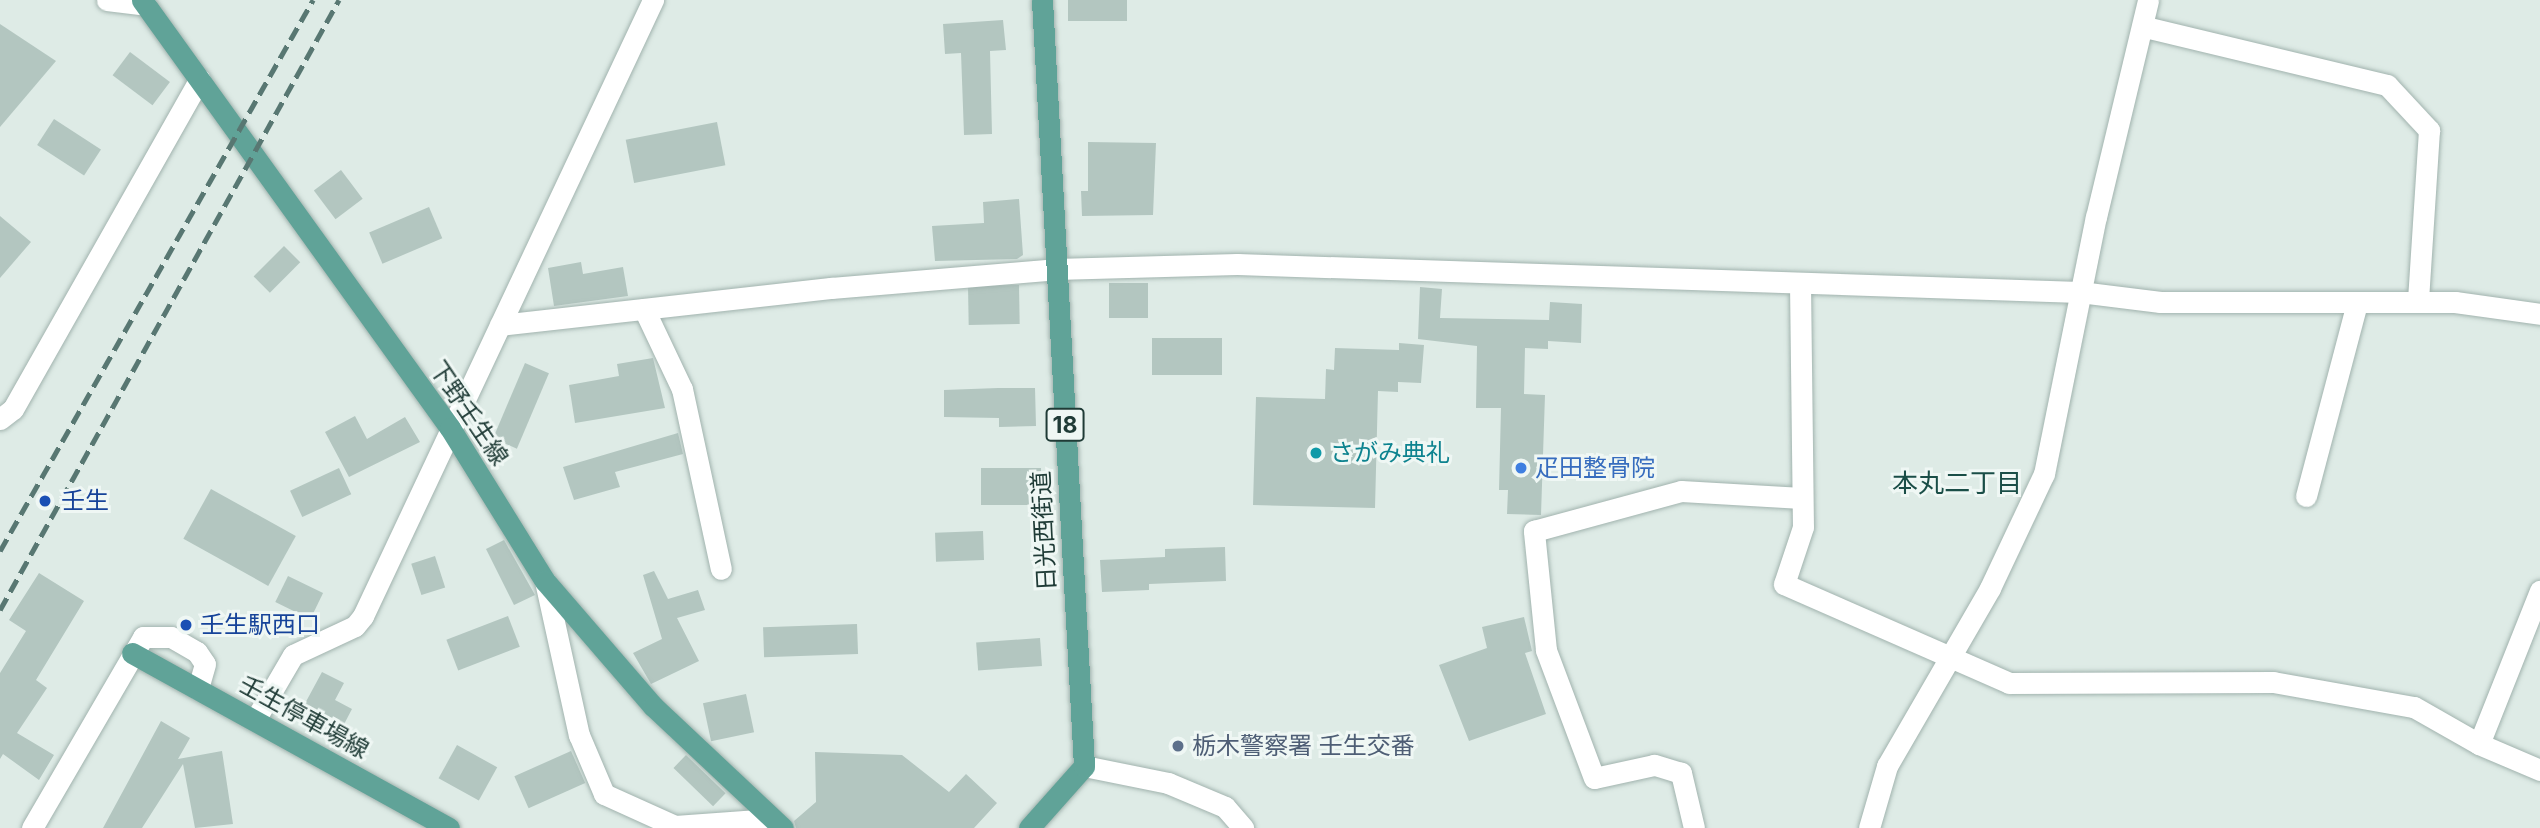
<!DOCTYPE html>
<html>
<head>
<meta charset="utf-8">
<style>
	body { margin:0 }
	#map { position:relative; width:2540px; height:828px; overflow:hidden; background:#deebe6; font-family:Inter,"Noto Sans JP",sans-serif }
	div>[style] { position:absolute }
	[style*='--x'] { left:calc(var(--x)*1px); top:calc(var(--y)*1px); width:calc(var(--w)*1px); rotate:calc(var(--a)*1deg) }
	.building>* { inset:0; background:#b3c6c0; transform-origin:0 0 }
	.roads { filter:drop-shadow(0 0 2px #a1b3ae) drop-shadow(0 0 2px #a1b3ae) }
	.minor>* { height:21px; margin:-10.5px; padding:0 10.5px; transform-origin:10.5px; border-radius:10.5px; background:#fff }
	.major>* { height:21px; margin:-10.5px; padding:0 10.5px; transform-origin:10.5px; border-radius:10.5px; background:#60a398 }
	.rail>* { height:5px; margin-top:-2.5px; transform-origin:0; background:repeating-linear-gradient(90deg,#587772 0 14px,transparent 0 21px) }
	.dots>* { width:19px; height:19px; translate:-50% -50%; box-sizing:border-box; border:4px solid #eff7f4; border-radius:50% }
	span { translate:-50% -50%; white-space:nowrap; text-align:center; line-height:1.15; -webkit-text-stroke:6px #eff7f4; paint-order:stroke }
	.shield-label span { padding:2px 5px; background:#eff7f4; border:2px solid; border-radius:5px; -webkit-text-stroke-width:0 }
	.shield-label { font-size:23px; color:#1f3b36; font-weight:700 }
	.street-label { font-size:24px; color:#1f3b36 }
	.culture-label { font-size:24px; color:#0d838f }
	.left { translate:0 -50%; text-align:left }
	.shop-label { font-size:24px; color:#366cbe }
	.transit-label { font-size:24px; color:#164399 }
	.service-label { font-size:24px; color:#4e5e75 }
	.neighbourhood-label { font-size:26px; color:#1a4e47 }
</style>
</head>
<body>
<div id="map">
	<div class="building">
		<i style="left:1068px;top:0;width:59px;height:21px"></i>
		<i style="clip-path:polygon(1003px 20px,1006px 50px,990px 51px,992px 134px,964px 135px,961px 53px,945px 54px,943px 24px)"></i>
		<i style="clip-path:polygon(0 24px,56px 61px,0 127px)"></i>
		<i style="left:130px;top:52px;width:50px;height:29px;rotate:37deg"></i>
		<i style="left:54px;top:119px;width:56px;height:31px;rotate:33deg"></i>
		<i style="left:717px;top:122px;width:44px;height:93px;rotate:79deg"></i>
		<i style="clip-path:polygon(1088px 142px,1156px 143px,1153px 215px,1082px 216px,1081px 191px,1088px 191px)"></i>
		<i style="left:341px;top:170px;width:36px;height:34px;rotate:53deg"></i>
		<i style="clip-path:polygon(1019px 199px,1023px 255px,1017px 259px,935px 261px,932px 226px,984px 223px,983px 202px)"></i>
		<i style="left:429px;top:207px;width:34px;height:65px;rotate:67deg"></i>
		<i style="clip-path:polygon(0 216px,31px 242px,0 278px)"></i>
		<i style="left:284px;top:246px;width:23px;height:43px;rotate:45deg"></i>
		<i style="clip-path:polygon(581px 262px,583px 274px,623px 267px,628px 296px,554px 306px,548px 268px)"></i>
		<i style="left:1109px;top:283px;width:39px;height:35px"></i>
		<i style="left:1019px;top:285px;width:39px;height:51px;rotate:89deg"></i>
		<i style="clip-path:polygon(1420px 287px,1442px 289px,1440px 318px,1549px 320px,1550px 302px,1582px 304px,1581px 343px,1548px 341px,1548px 349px,1525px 348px,1524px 394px,1545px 395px,1541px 515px,1507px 514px,1508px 490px,1499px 490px,1501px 408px,1476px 408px,1477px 346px,1418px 339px)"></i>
		<i style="left:1152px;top:338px;width:70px;height:37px"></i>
		<i style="clip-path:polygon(1399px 343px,1424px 345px,1421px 383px,1398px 382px,1398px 392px,1378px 391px,1375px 508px,1253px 505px,1256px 397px,1325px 399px,1326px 369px,1334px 370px,1335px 348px,1399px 350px)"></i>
		<i style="clip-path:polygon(653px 358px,665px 408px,575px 423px,569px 385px,619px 376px,617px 364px)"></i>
		<i style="left:525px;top:363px;width:26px;height:82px;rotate:23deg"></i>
		<i style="clip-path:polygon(998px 388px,1035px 388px,1036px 426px,999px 427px,999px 418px,944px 417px,944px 390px)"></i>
		<i style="clip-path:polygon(355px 416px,367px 439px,405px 417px,420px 442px,349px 477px,325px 432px)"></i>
		<i style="clip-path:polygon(678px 433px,683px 454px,615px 472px,620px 487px,574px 500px,563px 467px)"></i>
		<i style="left:339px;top:468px;width:29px;height:54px;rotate:65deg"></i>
		<i style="left:1041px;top:468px;width:37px;height:60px;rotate:90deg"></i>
		<i style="left:211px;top:489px;width:97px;height:57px;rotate:29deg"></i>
		<i style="left:983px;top:531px;width:29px;height:48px;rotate:88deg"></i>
		<i style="clip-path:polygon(504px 540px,535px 595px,514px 605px,486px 549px)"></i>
		<i style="clip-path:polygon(1225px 547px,1226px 581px,1149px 584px,1149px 590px,1102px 592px,1100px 560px,1165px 557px,1165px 549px)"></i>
		<i style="left:435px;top:556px;width:33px;height:25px;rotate:72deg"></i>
		<i style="clip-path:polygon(654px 571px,668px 599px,698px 590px,705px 610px,677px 618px,699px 661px,651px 684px,633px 653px,662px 639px,643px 575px)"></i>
		<i style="clip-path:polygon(39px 573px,84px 601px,36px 680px,47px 688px,17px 733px,54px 755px,39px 780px,3px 754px,0 759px,0 673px,26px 631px,9px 620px)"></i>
		<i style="left:288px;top:576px;width:39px;height:29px;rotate:26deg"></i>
		<i style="left:508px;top:616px;width:33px;height:66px;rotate:69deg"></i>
		<i style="clip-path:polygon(1524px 617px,1532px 651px,1525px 653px,1546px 714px,1469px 741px,1439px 665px,1487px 648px,1482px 627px)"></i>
		<i style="left:857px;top:624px;width:30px;height:94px;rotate:88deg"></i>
		<i style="left:1040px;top:638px;width:28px;height:64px;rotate:86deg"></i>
		<i style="clip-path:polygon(322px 672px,344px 683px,335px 700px,352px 709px,341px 730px,302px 709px)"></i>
		<i style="left:746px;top:694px;width:39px;height:44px;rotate:78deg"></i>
		<i style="clip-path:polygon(161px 721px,190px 738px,178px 759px,222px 751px,233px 824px,195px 828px,183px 764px,142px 828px,103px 828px)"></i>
		<i style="left:457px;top:745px;width:46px;height:38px;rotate:29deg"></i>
		<i style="left:571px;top:751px;width:35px;height:62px;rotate:66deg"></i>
		<i style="clip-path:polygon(815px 752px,902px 755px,949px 792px,966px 774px,997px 803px,974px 828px,796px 828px,794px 821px,816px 802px)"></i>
		<i style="left:686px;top:755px;width:55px;height:18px;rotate:44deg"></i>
	</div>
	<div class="roads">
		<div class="minor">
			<i style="--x:107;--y:0;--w:39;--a:7"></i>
			<i style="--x:2145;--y:27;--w:249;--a:13.5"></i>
			<i style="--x:2387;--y:85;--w:62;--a:47"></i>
			<i style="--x:2429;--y:130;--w:172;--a:93.7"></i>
			<i style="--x:1800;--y:283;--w:244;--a:89.3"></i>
			<i style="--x:1803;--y:527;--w:60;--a:108.4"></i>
			<i style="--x:1784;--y:584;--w:246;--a:23.7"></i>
			<i style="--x:2009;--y:683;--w:264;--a:-0.2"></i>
			<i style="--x:2273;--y:682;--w:143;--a:10.1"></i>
			<i style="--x:2414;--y:707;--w:75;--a:29.6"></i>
			<i style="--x:2479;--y:744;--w:66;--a:23.1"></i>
			<i style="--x:644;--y:309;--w:89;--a:64.6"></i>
			<i style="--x:682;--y:389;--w:184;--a:77.8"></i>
			<i style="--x:500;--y:325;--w:333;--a:-6.4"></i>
			<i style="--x:831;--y:288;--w:225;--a:-4.8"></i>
			<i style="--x:1055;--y:269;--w:182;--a:-1.6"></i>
			<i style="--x:1237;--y:264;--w:843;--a:1.9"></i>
			<i style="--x:2080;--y:292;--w:81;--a:7.1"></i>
			<i style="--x:2160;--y:302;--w:295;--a:0"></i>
			<i style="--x:2455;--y:302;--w:86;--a:8"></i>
			<i style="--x:0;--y:419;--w:16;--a:-38"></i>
			<i style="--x:13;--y:409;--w:379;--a:-60.5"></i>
			<i style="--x:2306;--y:496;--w:200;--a:-75.2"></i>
			<i style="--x:545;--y:581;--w:158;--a:77.6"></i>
			<i style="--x:579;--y:735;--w:64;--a:67"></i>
			<i style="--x:604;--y:794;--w:78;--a:24.3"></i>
			<i style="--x:675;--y:826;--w:97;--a:-4.1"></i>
			<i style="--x:255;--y:720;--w:75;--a:-59.7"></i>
			<i style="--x:293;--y:655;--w:68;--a:-25.1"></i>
			<i style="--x:355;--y:626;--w:13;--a:-51"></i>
			<i style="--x:363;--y:616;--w:681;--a:-64.79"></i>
			<i style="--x:2479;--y:744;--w:165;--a:-68.3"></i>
			<i style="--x:1084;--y:766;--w:86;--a:11.4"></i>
			<i style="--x:1168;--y:783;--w:62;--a:22.8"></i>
			<i style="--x:1225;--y:807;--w:28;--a:49"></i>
			<i style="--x:32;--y:828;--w:221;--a:-59.8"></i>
			<i style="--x:143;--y:637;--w:28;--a:0"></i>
			<i style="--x:171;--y:637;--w:30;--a:30"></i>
			<i style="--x:197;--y:652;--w:14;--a:56"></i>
			<i style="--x:205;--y:664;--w:26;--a:106"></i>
			<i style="--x:1694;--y:828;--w:57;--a:-103.3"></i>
			<i style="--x:1681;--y:773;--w:28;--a:-163"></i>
			<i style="--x:1654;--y:765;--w:61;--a:167.8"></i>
			<i style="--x:1594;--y:778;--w:137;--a:-110.6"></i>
			<i style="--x:1546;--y:650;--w:120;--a:-95.8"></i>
			<i style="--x:1534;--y:531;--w:152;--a:-15.2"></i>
			<i style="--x:1681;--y:491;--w:121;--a:3.3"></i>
			<i style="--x:1869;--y:828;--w:65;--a:-73.8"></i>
			<i style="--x:1887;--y:766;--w:206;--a:-59.9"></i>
			<i style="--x:1990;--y:588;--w:126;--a:-64.7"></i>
			<i style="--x:2044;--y:474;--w:262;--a:-78.6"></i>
			<i style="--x:2096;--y:217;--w:223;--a:-76.5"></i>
		</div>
		<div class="major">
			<i style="--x:142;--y:0;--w:527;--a:54.26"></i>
			<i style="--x:450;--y:428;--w:180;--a:58.2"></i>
			<i style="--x:545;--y:581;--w:165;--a:49.2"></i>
			<i style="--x:653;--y:706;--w:178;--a:43.2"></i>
			<i style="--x:132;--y:653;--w:362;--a:28.9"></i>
			<i style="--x:1029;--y:828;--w:83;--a:-48.4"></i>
			<i style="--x:1084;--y:766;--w:767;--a:-93.14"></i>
		</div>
	</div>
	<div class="rail">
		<i style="--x:0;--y:551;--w:634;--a:-60.4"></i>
		<i style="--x:0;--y:610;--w:698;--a:-60.94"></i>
	</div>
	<div class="dots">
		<i style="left:1316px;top:453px;background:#0f9aa8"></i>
		<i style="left:1521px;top:468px;background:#3f7fe0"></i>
		<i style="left:45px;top:501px;background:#1a4fb4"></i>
		<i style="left:186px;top:625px;background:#1a4fb4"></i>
		<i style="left:1178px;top:746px;background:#5c6f8a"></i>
	</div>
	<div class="shield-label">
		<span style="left:1065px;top:425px">18</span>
	</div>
	<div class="street-label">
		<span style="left:469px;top:413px;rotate:56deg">下野壬生線</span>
		<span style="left:1044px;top:531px;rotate:-93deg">日光西街道</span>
		<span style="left:304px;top:717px;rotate:29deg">壬生停車場線</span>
	</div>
	<div class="culture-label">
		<span class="left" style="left:1330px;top:453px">さがみ典礼</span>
	</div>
	<div class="shop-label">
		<span class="left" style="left:1535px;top:468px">疋田整骨院</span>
	</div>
	<div class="transit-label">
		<span class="left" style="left:61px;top:501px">壬生</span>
		<span class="left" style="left:200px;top:625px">壬生駅西口</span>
	</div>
	<div class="service-label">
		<span class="left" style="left:1192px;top:746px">栃木警察署 壬生交番</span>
	</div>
	<div class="neighbourhood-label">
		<span style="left:1957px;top:483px">本丸二丁目</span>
	</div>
</div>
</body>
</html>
